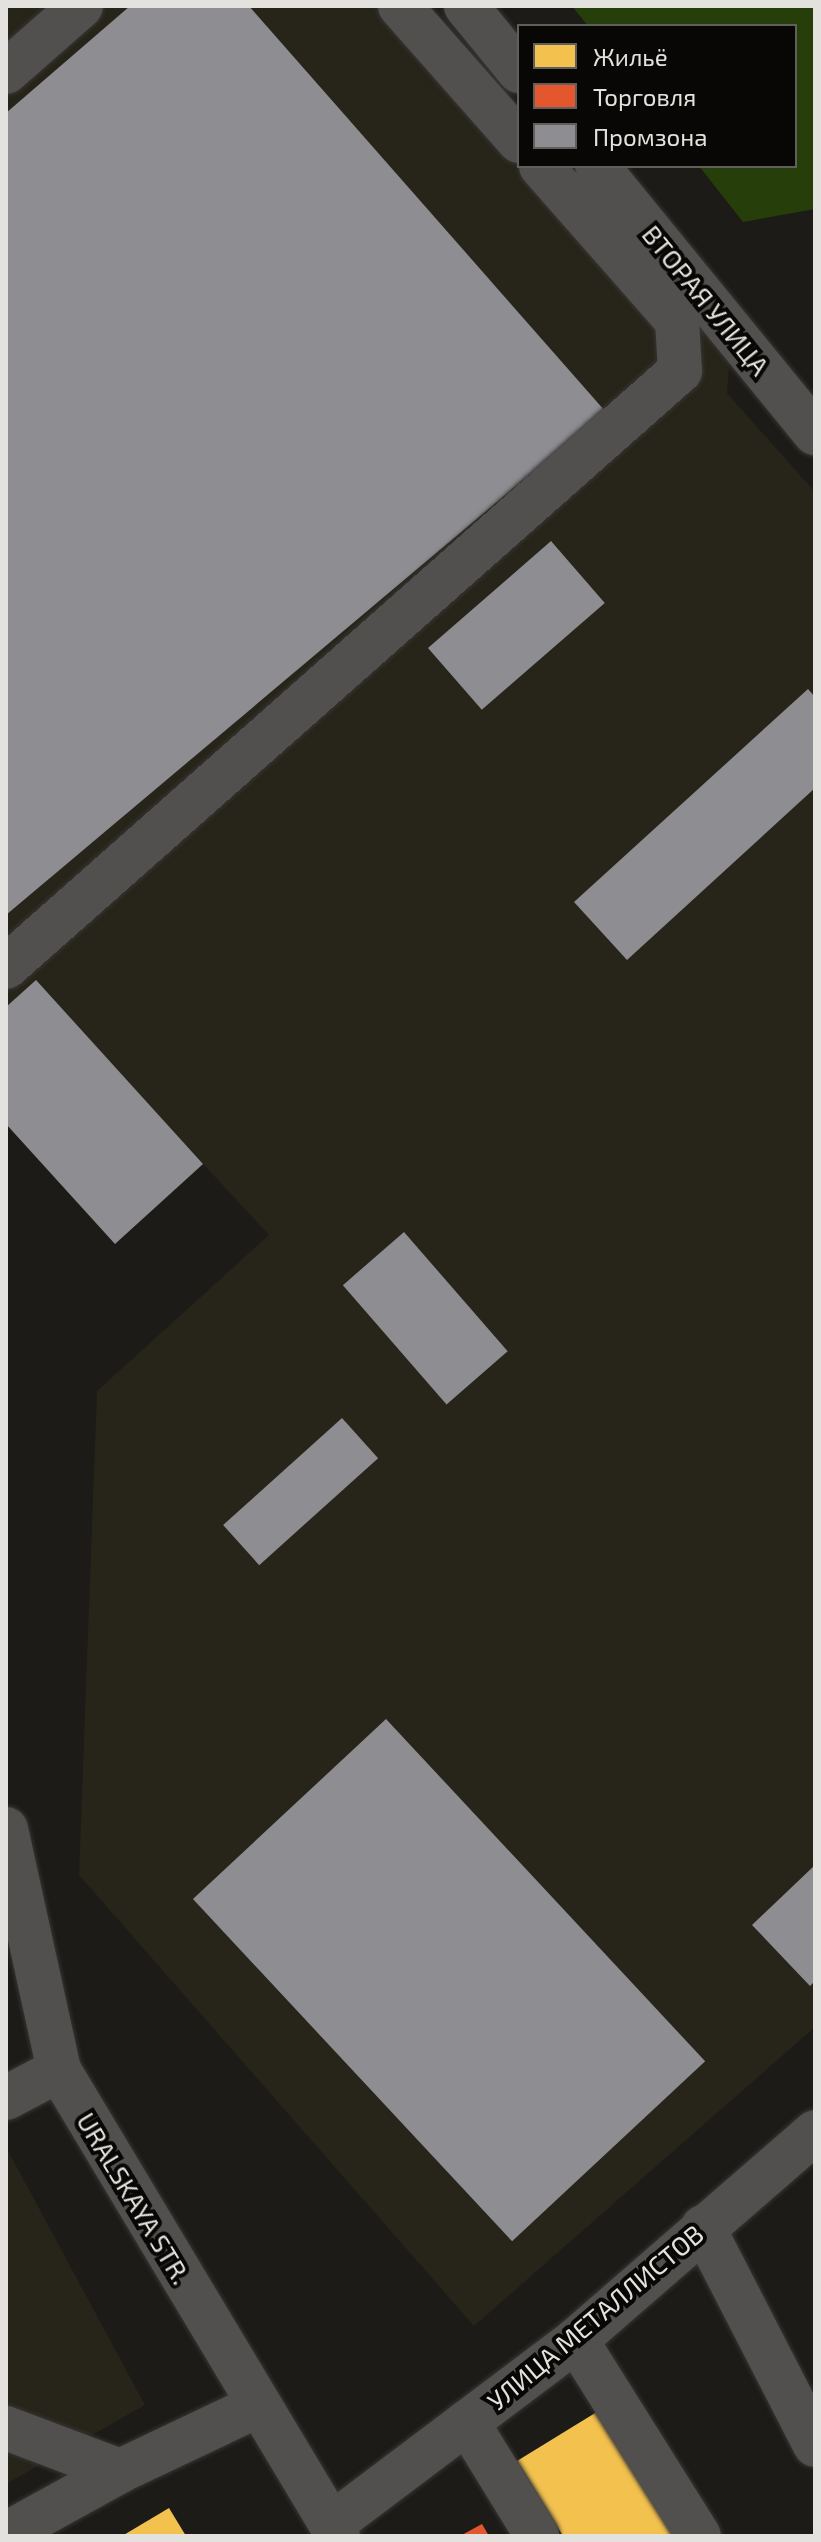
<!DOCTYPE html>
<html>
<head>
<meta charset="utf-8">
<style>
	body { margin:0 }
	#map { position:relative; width:821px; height:2542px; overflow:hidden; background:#1c1b18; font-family:"Exo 2",sans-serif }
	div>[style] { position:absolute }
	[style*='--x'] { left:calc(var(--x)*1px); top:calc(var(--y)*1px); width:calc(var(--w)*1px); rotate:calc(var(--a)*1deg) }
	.built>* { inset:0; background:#272419 }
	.green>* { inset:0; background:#263e09 }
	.homes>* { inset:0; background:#f2c14e }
	.shops>* { inset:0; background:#e4572e }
	.industry>* { inset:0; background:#8d8d92; transform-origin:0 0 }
	.roads { filter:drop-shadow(0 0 2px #363533) drop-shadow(0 0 2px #363533) }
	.minor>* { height:44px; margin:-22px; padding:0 22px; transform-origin:22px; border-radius:22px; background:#51504e }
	span { translate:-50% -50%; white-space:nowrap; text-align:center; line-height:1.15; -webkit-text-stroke:8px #080705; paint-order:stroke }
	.street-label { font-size:26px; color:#e4e2de }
	.frame { position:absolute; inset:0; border:8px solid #e4e2de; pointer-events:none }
	.legend { position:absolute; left:517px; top:24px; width:280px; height:144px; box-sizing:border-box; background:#080705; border:2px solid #605f5c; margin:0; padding:10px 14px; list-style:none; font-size:24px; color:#e4e2de }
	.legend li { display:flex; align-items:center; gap:16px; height:40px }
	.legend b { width:40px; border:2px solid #605f5c }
</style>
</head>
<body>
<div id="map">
	<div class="built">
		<i style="clip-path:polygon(6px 6px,428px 6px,519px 107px,519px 166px,572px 166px,731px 344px,727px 393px,815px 492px,815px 2027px,474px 2326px,79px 1875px,97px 1391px,269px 1235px,203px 1164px,115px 1244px,6px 1124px)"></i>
		<i style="clip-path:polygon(6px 2147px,145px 2405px,6px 2484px)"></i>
	</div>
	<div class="green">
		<i style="clip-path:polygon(572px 6px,815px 6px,815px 209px,743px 222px,699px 166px,795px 166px,795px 26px,588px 26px)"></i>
	</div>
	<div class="homes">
		<i style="clip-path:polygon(600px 2410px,678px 2536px,563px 2536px,517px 2461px)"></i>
		<i style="clip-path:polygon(169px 2508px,186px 2536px,122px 2536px)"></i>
	</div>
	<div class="shops">
		<i style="clip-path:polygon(482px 2524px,489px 2536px,460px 2536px)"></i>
	</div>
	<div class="industry">
		<i style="clip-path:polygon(130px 6px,249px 6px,605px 411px,6px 915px,6px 113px)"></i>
		<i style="left:551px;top:541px;width:82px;height:163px;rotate:49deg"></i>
		<i style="clip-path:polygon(808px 689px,815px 697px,815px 788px,627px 960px,574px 902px)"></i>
		<i style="clip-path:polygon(36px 980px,203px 1164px,115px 1244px,6px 1124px,6px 1007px)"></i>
		<i style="left:404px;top:1232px;width:158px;height:81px;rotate:49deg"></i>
		<i style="left:342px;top:1418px;width:54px;height:160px;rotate:48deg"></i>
		<i style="left:386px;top:1719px;width:468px;height:264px;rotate:47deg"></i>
		<i style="clip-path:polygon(815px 1865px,815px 1981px,810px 1986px,752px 1925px)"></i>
	</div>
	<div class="roads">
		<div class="minor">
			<i style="--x:400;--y:6;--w:180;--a:48.6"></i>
			<i style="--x:466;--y:6;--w:84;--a:50.8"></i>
			<i style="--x:6;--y:72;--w:100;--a:-41.3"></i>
			<i style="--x:597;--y:166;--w:345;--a:50.8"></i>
			<i style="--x:6;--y:967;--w:900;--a:-41.49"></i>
			<i style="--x:680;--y:371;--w:50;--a:-93.4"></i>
			<i style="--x:677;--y:321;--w:206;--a:-131.3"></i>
			<i style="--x:6;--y:1829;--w:247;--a:77.6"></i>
			<i style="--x:59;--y:2070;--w:543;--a:59.09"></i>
			<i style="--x:6;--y:2098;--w:60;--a:-27.8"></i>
			<i style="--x:703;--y:2227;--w:245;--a:62.8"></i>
			<i style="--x:576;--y:2340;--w:231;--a:57.9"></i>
			<i style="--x:467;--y:2422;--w:134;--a:58.4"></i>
			<i style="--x:6;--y:2428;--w:122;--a:20.7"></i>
			<i style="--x:332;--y:2524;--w:306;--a:-37"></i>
			<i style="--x:576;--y:2340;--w:317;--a:-41"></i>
			<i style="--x:6;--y:2534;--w:130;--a:-28.9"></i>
			<i style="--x:120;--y:2471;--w:152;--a:-25.4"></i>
		</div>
	</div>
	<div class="street-label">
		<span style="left:706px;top:300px;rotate:51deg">ВТОРАЯ УЛИЦА</span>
		<span style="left:134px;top:2198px;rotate:59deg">URALSKAYA STR.</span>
		<span style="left:595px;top:2317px;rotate:-40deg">УЛИЦА МЕТАЛЛИСТОВ</span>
	</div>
	<div class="frame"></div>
	<ul class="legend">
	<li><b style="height:22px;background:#f2c14e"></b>Жильё</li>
	<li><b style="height:22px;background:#e4572e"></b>Торговля</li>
	<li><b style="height:22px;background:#8d8d92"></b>Промзона</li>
	</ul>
</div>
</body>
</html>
